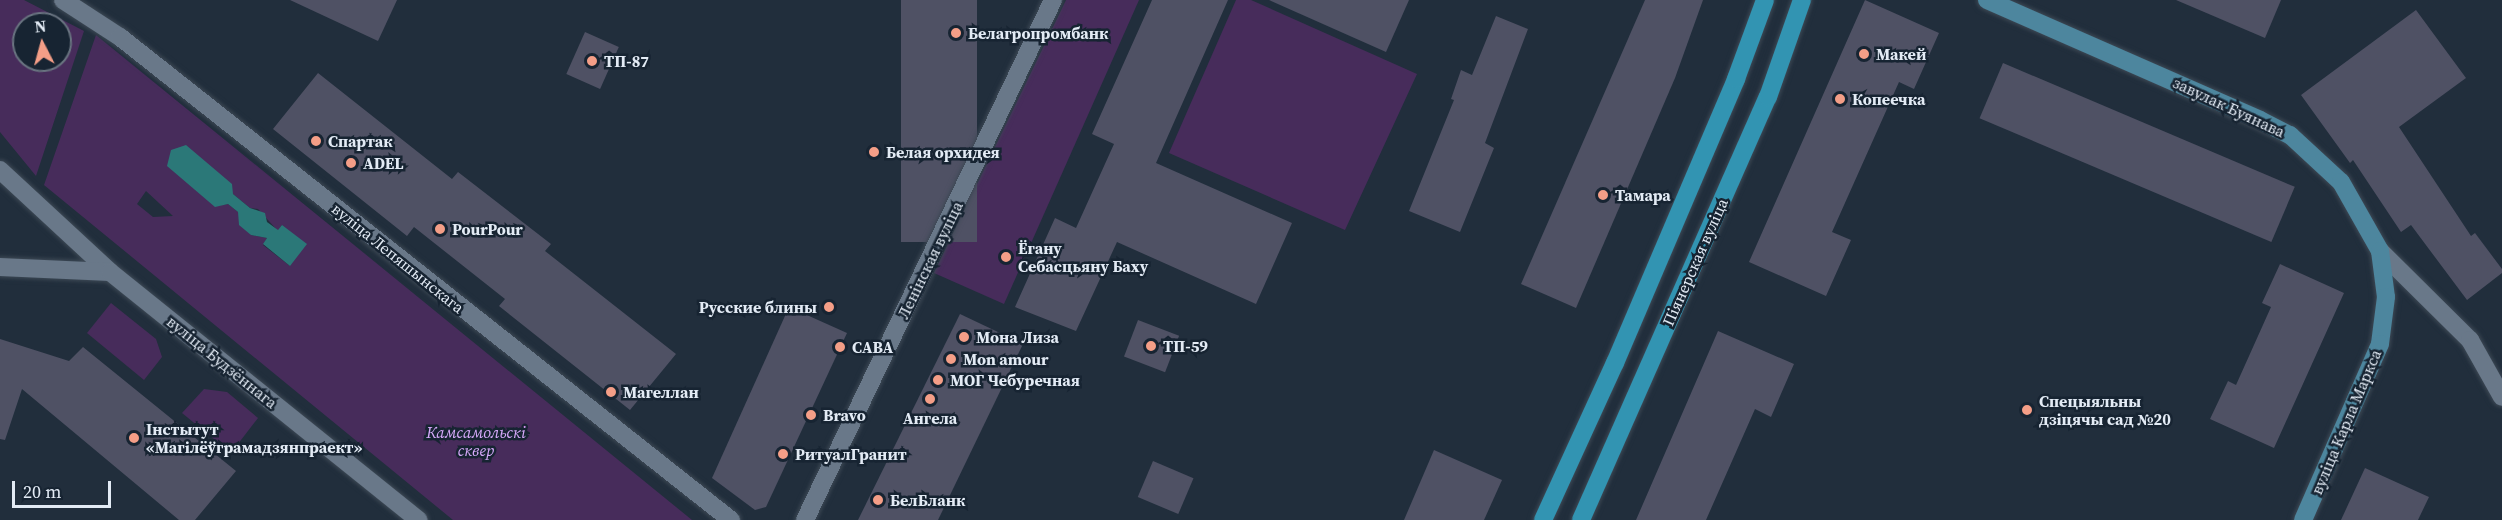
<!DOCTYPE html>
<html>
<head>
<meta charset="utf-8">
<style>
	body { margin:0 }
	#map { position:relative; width:2502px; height:520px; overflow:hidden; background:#212e3c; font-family:"Source Serif 4",serif }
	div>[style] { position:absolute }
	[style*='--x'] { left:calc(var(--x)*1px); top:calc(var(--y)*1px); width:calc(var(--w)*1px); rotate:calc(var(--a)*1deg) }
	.green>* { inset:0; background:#472c5b }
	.water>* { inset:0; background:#2b7878 }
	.building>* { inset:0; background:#4f5164; transform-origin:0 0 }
	.roads { filter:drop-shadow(0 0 2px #3d4955) drop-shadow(0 0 2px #3d4955) }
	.street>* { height:18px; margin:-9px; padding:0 9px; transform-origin:9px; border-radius:9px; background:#697889 }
	.secondary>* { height:18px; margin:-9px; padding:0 9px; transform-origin:9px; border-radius:9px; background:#4d869e }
	.primary>* { height:18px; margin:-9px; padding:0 9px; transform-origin:9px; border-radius:9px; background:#3294b2 }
	.dots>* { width:16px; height:16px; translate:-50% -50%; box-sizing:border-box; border:3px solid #172432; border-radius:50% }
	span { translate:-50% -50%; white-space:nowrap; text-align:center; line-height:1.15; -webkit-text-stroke:5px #172432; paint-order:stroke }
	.poi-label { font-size:16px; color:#e3ebf5; font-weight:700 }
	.left { translate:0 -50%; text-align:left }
	.right { translate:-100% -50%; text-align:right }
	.street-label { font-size:16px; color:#e3ebf5 }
	.park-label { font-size:16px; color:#d8aafc; font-style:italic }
	.north { position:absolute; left:12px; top:12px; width:60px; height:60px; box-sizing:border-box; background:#172432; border:2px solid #697480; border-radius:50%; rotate:354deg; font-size:16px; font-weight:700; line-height:24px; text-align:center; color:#e3ebf5 }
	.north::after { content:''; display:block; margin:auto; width:21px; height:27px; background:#f49e87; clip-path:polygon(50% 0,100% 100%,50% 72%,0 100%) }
	.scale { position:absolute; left:12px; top:481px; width:99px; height:27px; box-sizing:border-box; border:3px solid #e3ebf5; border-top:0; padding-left:8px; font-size:18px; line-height:21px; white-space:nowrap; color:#e3ebf5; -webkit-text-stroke:4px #172432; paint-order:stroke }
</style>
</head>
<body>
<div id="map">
	<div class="green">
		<i style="clip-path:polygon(evenodd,0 0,24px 0,84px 31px,36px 176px,0 132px,0 0,24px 24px,60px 24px,60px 60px,24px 60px,24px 24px)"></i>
		<i style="clip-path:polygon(1066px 0,1139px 0,1004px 304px,934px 273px)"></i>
		<i style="clip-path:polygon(1236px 0,1251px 0,1417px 74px,1345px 230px,1169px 153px)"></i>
		<i style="clip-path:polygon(evenodd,96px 35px,692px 520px,453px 520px,44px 185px,96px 35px,146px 191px,173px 216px,153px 217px,137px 204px,146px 191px,96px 35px,233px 194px,250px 208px,258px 209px,278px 231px,282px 225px,290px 266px,263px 245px,267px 238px,251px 235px,238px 212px,228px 204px,215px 206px,233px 194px)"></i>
		<i style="clip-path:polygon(111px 303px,156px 339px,162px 357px,144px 380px,87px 333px)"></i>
		<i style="clip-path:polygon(204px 389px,227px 392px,258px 418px,231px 453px,182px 413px)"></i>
	</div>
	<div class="water">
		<i style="clip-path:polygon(186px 145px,232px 184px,233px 194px,250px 208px,265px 213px,267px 222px,278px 230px,282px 225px,307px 244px,290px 266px,263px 244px,267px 238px,251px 235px,239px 225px,238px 212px,228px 204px,215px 207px,167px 166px,171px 150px)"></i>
	</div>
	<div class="building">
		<i style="clip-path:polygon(290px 0,397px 0,378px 41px)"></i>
		<i style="left:901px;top:0;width:76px;height:242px"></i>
		<i style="clip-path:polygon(1152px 0,1228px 0,1156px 163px,1292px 223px,1256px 304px,1117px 242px,1076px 331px,1015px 307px,1055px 218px,1076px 228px,1114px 144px,1092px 134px)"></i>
		<i style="clip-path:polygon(1269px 0,1409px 0,1386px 52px)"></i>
		<i style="clip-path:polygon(1645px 0,1703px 0,1675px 78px,1576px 308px,1521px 284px)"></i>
		<i style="clip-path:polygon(1865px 0,1939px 33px,1914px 89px,1899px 82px,1832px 232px,1851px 240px,1826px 296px,1749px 262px)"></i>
		<i style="clip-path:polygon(2176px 0,2281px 0,2265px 38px)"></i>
		<i style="clip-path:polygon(2416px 10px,2466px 78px,2399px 127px,2471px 236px,2475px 233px,2502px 269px,2502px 273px,2467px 300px,2411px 225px,2401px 232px,2353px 160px,2350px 163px,2301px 95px)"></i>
		<i style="clip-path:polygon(1496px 16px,1528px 29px,1485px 143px,1494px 148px,1460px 232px,1409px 211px,1454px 100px,1451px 99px,1461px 70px,1472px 75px)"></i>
		<i style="left:585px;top:32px;width:37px;height:46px;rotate:24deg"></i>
		<i style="left:2003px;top:63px;width:317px;height:60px;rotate:23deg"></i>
		<i style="clip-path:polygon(318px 73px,452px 179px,458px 172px,551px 244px,545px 251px,676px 354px,630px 410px,499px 306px,505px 299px,414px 227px,407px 236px,273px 129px)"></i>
		<i style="clip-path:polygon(2280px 264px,2344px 293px,2274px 448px,2210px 419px,2228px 381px,2236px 385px,2271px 307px,2262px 303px)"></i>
		<i style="clip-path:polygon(789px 307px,847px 333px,766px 507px,755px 510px,712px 478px)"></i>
		<i style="clip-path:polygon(960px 314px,1023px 344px,938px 520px,858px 520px)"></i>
		<i style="left:1138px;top:320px;width:44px;height:39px;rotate:21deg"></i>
		<i style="clip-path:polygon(1718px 331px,1794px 364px,1771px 417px,1755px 409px,1706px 520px,1636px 520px)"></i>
		<i style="clip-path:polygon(0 339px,69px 361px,83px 347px,236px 471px,195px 520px,179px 520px,22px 389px,5px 440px,0 439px)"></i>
		<i style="clip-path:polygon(1434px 450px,1502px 480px,1484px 520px,1404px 520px)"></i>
		<i style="left:1153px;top:461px;width:44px;height:39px;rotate:23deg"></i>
		<i style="clip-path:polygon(2365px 468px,2429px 497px,2418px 520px,2341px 520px)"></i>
	</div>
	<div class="roads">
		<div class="street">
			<i style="--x:63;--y:0;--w:68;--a:33"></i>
			<i style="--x:120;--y:37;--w:779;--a:38.33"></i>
			<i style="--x:0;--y:170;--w:150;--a:42.8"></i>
			<i style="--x:2380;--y:251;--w:127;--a:44.7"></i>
			<i style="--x:2470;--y:340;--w:65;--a:60.7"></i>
			<i style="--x:0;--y:267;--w:110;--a:2.6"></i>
			<i style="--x:110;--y:272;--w:396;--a:38.8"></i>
			<i style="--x:805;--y:520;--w:576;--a:-64.5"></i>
		</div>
		<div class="secondary">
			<i style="--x:1987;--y:0;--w:298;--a:23.7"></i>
			<i style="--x:2260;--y:120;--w:34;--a:27"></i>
			<i style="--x:2290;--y:135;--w:69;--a:42.7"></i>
			<i style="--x:2341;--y:182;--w:79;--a:60.5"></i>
			<i style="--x:2380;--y:251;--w:46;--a:82.6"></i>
			<i style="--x:2386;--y:297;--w:47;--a:97.3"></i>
			<i style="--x:2380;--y:344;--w:192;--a:113.6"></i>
		</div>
		<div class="primary">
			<i style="--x:1543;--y:520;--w:173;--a:-65.4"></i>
			<i style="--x:1615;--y:363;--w:309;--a:-66.9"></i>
			<i style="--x:1736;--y:79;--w:84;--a:-69.8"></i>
			<i style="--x:1581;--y:520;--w:462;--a:-66.2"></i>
			<i style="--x:1768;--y:97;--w:103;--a:-70.7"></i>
		</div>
	</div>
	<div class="dots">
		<i style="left:956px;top:33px;background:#f49e87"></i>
		<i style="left:1864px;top:54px;background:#f49e87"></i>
		<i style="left:592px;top:61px;background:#f49e87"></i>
		<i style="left:1840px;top:99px;background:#f49e87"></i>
		<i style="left:316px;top:141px;background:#f49e87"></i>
		<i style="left:874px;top:152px;background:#f49e87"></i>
		<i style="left:351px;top:163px;background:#f49e87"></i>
		<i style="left:1603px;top:195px;background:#f49e87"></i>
		<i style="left:440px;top:229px;background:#f49e87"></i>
		<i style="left:1006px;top:257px;background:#f49e87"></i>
		<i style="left:829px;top:307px;background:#f49e87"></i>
		<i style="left:964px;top:337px;background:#f49e87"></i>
		<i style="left:1151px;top:346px;background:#f49e87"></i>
		<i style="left:840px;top:347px;background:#f49e87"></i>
		<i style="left:951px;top:359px;background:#f49e87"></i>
		<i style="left:938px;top:380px;background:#f49e87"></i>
		<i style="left:611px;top:392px;background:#f49e87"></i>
		<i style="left:930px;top:399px;background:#f49e87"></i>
		<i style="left:2027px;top:410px;background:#f49e87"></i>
		<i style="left:811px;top:415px;background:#f49e87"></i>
		<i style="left:134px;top:438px;background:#f49e87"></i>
		<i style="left:783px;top:454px;background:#f49e87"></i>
		<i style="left:878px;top:500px;background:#f49e87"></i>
	</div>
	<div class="poi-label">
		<span class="left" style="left:968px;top:33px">Белагропромбанк</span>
		<span class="left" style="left:1876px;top:54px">Макей</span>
		<span class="left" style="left:604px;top:61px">ТП-87</span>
		<span class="left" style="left:1852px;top:99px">Копеечка</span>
		<span class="left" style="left:328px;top:141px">Спартак</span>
		<span class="left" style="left:886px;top:152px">Белая орхидея</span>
		<span class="left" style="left:363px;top:163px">ADEL</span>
		<span class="left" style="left:1615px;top:195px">Тамара</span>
		<span class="left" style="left:452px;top:229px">PourPour</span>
		<span class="left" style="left:1018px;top:257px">Ёгану<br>Себасцьяну Баху</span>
		<span class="right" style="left:817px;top:307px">Русские блины</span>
		<span class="left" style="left:976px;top:337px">Мона Лиза</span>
		<span class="left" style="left:1163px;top:346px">ТП-59</span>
		<span class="left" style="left:852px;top:347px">САВА</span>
		<span class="left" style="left:963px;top:359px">Mon amour</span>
		<span class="left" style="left:950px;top:380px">МОГ Чебуречная</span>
		<span class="left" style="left:623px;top:392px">Магеллан</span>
		<span class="left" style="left:2039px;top:410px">Спецыяльны<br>дзіцячы сад №20</span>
		<span class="left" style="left:823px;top:415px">Bravo</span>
		<span style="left:930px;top:418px">Ангела</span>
		<span class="left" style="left:146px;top:438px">Інстытут<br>«Магілёўграмадзянпраект»</span>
		<span class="left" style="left:795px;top:454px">РитуалГранит</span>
		<span class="left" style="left:890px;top:500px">БелБланк</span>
	</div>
	<div class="street-label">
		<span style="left:2229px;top:107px;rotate:25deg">завулак Буянава</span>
		<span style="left:398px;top:258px;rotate:39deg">вуліца Лепяшынскага</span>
		<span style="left:930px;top:260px;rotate:-64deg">Ленінская вуліца</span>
		<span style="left:1695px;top:262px;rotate:-66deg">Піянерская вуліца</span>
		<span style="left:222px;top:362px;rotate:39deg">вуліца Будзённага</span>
		<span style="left:2346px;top:422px;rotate:-67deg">вуліца Карла Маркса</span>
	</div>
	<div class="park-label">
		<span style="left:476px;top:441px">Камсамольскі<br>сквер</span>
	</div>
	<div class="north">N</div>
	<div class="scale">20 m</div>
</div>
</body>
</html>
